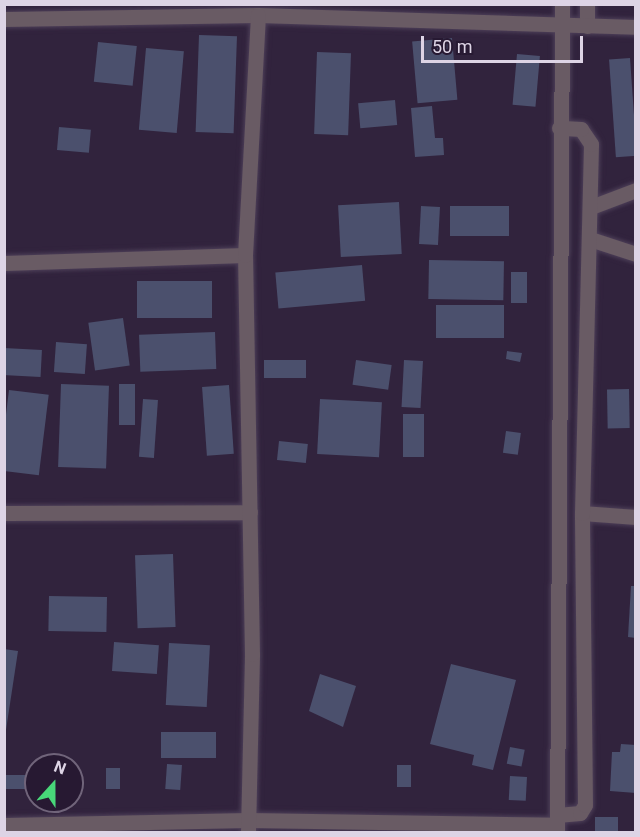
<!DOCTYPE html>
<html>
<head>
<meta charset="utf-8">
<style>
	body { margin:0 }
	#map { position:relative; width:640px; height:837px; overflow:hidden; background:#31233d; font-family:Roboto,sans-serif }
	div>[style] { position:absolute }
	[style*='--x'] { left:calc(var(--x)*1px); top:calc(var(--y)*1px); width:calc(var(--w)*1px); rotate:calc(var(--a)*1deg) }
	.building>* { inset:0; background:#4b506d; transform-origin:0 0 }
	.roads { filter:drop-shadow(0 0 2px #4d3f58) drop-shadow(0 0 2px #4d3f58) }
	.minor>* { height:15px; margin:-7.5px; padding:0 7.5px; transform-origin:7.5px; border-radius:7.5px; background:#695b64 }
	span { translate:-50% -50%; white-space:nowrap; text-align:center; line-height:1.15; -webkit-text-stroke:4.5px #271932; paint-order:stroke }
	.frame { position:absolute; inset:0; border:6px solid #ddd4e5; pointer-events:none }
	.north { position:absolute; left:24px; top:753px; width:60px; height:60px; box-sizing:border-box; background:#271932; border:2px solid #70647a; border-radius:50%; rotate:21deg; font-size:16px; font-weight:700; line-height:24px; text-align:center; color:#ddd4e5 }
	.north::after { content:''; display:block; margin:auto; width:21px; height:27px; background:#48d779; clip-path:polygon(50% 0,100% 100%,50% 72%,0 100%) }
	.scale { position:absolute; left:421px; top:36px; width:162px; height:27px; box-sizing:border-box; border:3px solid #ddd4e5; border-top:0; padding-left:8px; font-size:18px; line-height:21px; white-space:nowrap; color:#ddd4e5; -webkit-text-stroke:4px #271932; paint-order:stroke }
</style>
</head>
<body>
<div id="map">
	<div class="building">
		<i style="left:199px;top:35px;width:38px;height:97px;rotate:2deg"></i>
		<i style="left:452px;top:38px;width:62px;height:40px;rotate:85deg"></i>
		<i style="left:98px;top:42px;width:39px;height:40px;rotate:6deg"></i>
		<i style="left:146px;top:48px;width:38px;height:82px;rotate:5deg"></i>
		<i style="left:317px;top:52px;width:34px;height:82px;rotate:2deg"></i>
		<i style="left:517px;top:54px;width:23px;height:51px;rotate:5deg"></i>
		<i style="left:630px;top:58px;width:98px;height:21px;rotate:86deg"></i>
		<i style="left:395px;top:100px;width:25px;height:37px;rotate:85deg"></i>
		<i style="clip-path:polygon(432px 106px,435px 138px,443px 138px,444px 155px,415px 157px,411px 108px)"></i>
		<i style="left:59px;top:127px;width:32px;height:23px;rotate:5deg"></i>
		<i style="left:399px;top:202px;width:52px;height:61px;rotate:87deg"></i>
		<i style="left:421px;top:206px;width:19px;height:38px;rotate:3deg"></i>
		<i style="left:509px;top:206px;width:30px;height:59px;rotate:90deg"></i>
		<i style="left:429px;top:260px;width:75px;height:39px;rotate:1deg"></i>
		<i style="left:362px;top:265px;width:36px;height:87px;rotate:85deg"></i>
		<i style="left:511px;top:272px;width:16px;height:31px"></i>
		<i style="left:137px;top:281px;width:75px;height:37px"></i>
		<i style="left:504px;top:305px;width:33px;height:68px;rotate:90deg"></i>
		<i style="left:123px;top:318px;width:48px;height:35px;rotate:82deg"></i>
		<i style="left:215px;top:332px;width:37px;height:76px;rotate:88deg"></i>
		<i style="left:56px;top:342px;width:31px;height:30px;rotate:4deg"></i>
		<i style="left:4px;top:348px;width:38px;height:27px;rotate:3deg"></i>
		<i style="clip-path:polygon(507px 351px,522px 353px,520px 362px,506px 359px)"></i>
		<i style="left:264px;top:360px;width:42px;height:18px"></i>
		<i style="left:356px;top:360px;width:36px;height:25px;rotate:8deg"></i>
		<i style="left:404px;top:360px;width:19px;height:47px;rotate:3deg"></i>
		<i style="left:61px;top:384px;width:48px;height:83px;rotate:2deg"></i>
		<i style="left:119px;top:384px;width:16px;height:41px"></i>
		<i style="left:229px;top:385px;width:69px;height:27px;rotate:86deg"></i>
		<i style="left:629px;top:389px;width:39px;height:22px;rotate:89deg"></i>
		<i style="left:9px;top:390px;width:40px;height:81px;rotate:7deg"></i>
		<i style="left:143px;top:399px;width:15px;height:58px;rotate:4deg"></i>
		<i style="left:320px;top:399px;width:62px;height:55px;rotate:3deg"></i>
		<i style="left:403px;top:414px;width:21px;height:43px"></i>
		<i style="left:506px;top:431px;width:15px;height:22px;rotate:8deg"></i>
		<i style="left:279px;top:441px;width:29px;height:19px;rotate:6deg"></i>
		<i style="left:173px;top:554px;width:73px;height:38px;rotate:88deg"></i>
		<i style="clip-path:polygon(631px 586px,636px 586px,636px 638px,628px 637px)"></i>
		<i style="left:49px;top:596px;width:58px;height:35px;rotate:1deg"></i>
		<i style="left:114px;top:642px;width:45px;height:29px;rotate:4deg"></i>
		<i style="left:169px;top:643px;width:41px;height:62px;rotate:3deg"></i>
		<i style="clip-path:polygon(4px 649px,18px 651px,6px 730px,4px 730px)"></i>
		<i style="clip-path:polygon(451px 664px,516px 680px,493px 770px,472px 765px,474px 755px,430px 744px)"></i>
		<i style="clip-path:polygon(320px 674px,356px 686px,343px 727px,309px 711px)"></i>
		<i style="left:161px;top:732px;width:55px;height:26px"></i>
		<i style="clip-path:polygon(621px 744px,636px 745px,636px 793px,610px 791px,612px 752px,620px 752px)"></i>
		<i style="left:510px;top:747px;width:15px;height:17px;rotate:11deg"></i>
		<i style="left:167px;top:764px;width:15px;height:25px;rotate:4deg"></i>
		<i style="left:397px;top:765px;width:14px;height:22px"></i>
		<i style="left:106px;top:768px;width:14px;height:21px"></i>
		<i style="left:6px;top:775px;width:24px;height:14px"></i>
		<i style="left:510px;top:776px;width:17px;height:24px;rotate:3deg"></i>
		<i style="left:595px;top:817px;width:23px;height:15px"></i>
	</div>
	<div class="roads">
		<div class="minor">
			<i style="--x:587;--y:4;--w:22;--a:90"></i>
			<i style="--x:4;--y:19;--w:254;--a:-0.9"></i>
			<i style="--x:258;--y:15;--w:378;--a:1.8"></i>
			<i style="--x:591;--y:207;--w:48;--a:-20.7"></i>
			<i style="--x:590;--y:239;--w:48;--a:18.1"></i>
			<i style="--x:4;--y:263;--w:241;--a:-1.9"></i>
			<i style="--x:4;--y:513;--w:246;--a:-0.2"></i>
			<i style="--x:582;--y:513;--w:54;--a:4.2"></i>
			<i style="--x:557;--y:815;--w:23;--a:-5"></i>
			<i style="--x:580;--y:813;--w:9;--a:-58"></i>
			<i style="--x:585;--y:805;--w:292;--a:-90.6"></i>
			<i style="--x:582;--y:513;--w:369;--a:-88.6"></i>
			<i style="--x:591;--y:144;--w:18;--a:-124"></i>
			<i style="--x:581;--y:129;--w:22;--a:-177"></i>
			<i style="--x:4;--y:825;--w:244;--a:-1.2"></i>
			<i style="--x:248;--y:820;--w:309;--a:0.9"></i>
			<i style="--x:248;--y:832;--w:178;--a:-88.7"></i>
			<i style="--x:252;--y:654;--w:399;--a:-91"></i>
			<i style="--x:245;--y:255;--w:240;--a:-86.9"></i>
			<i style="--x:557;--y:832;--w:828;--a:-89.65"></i>
		</div>
	</div>
	<div class="frame"></div>
	<div class="north">N</div>
	<div class="scale">50 m</div>
</div>
</body>
</html>
